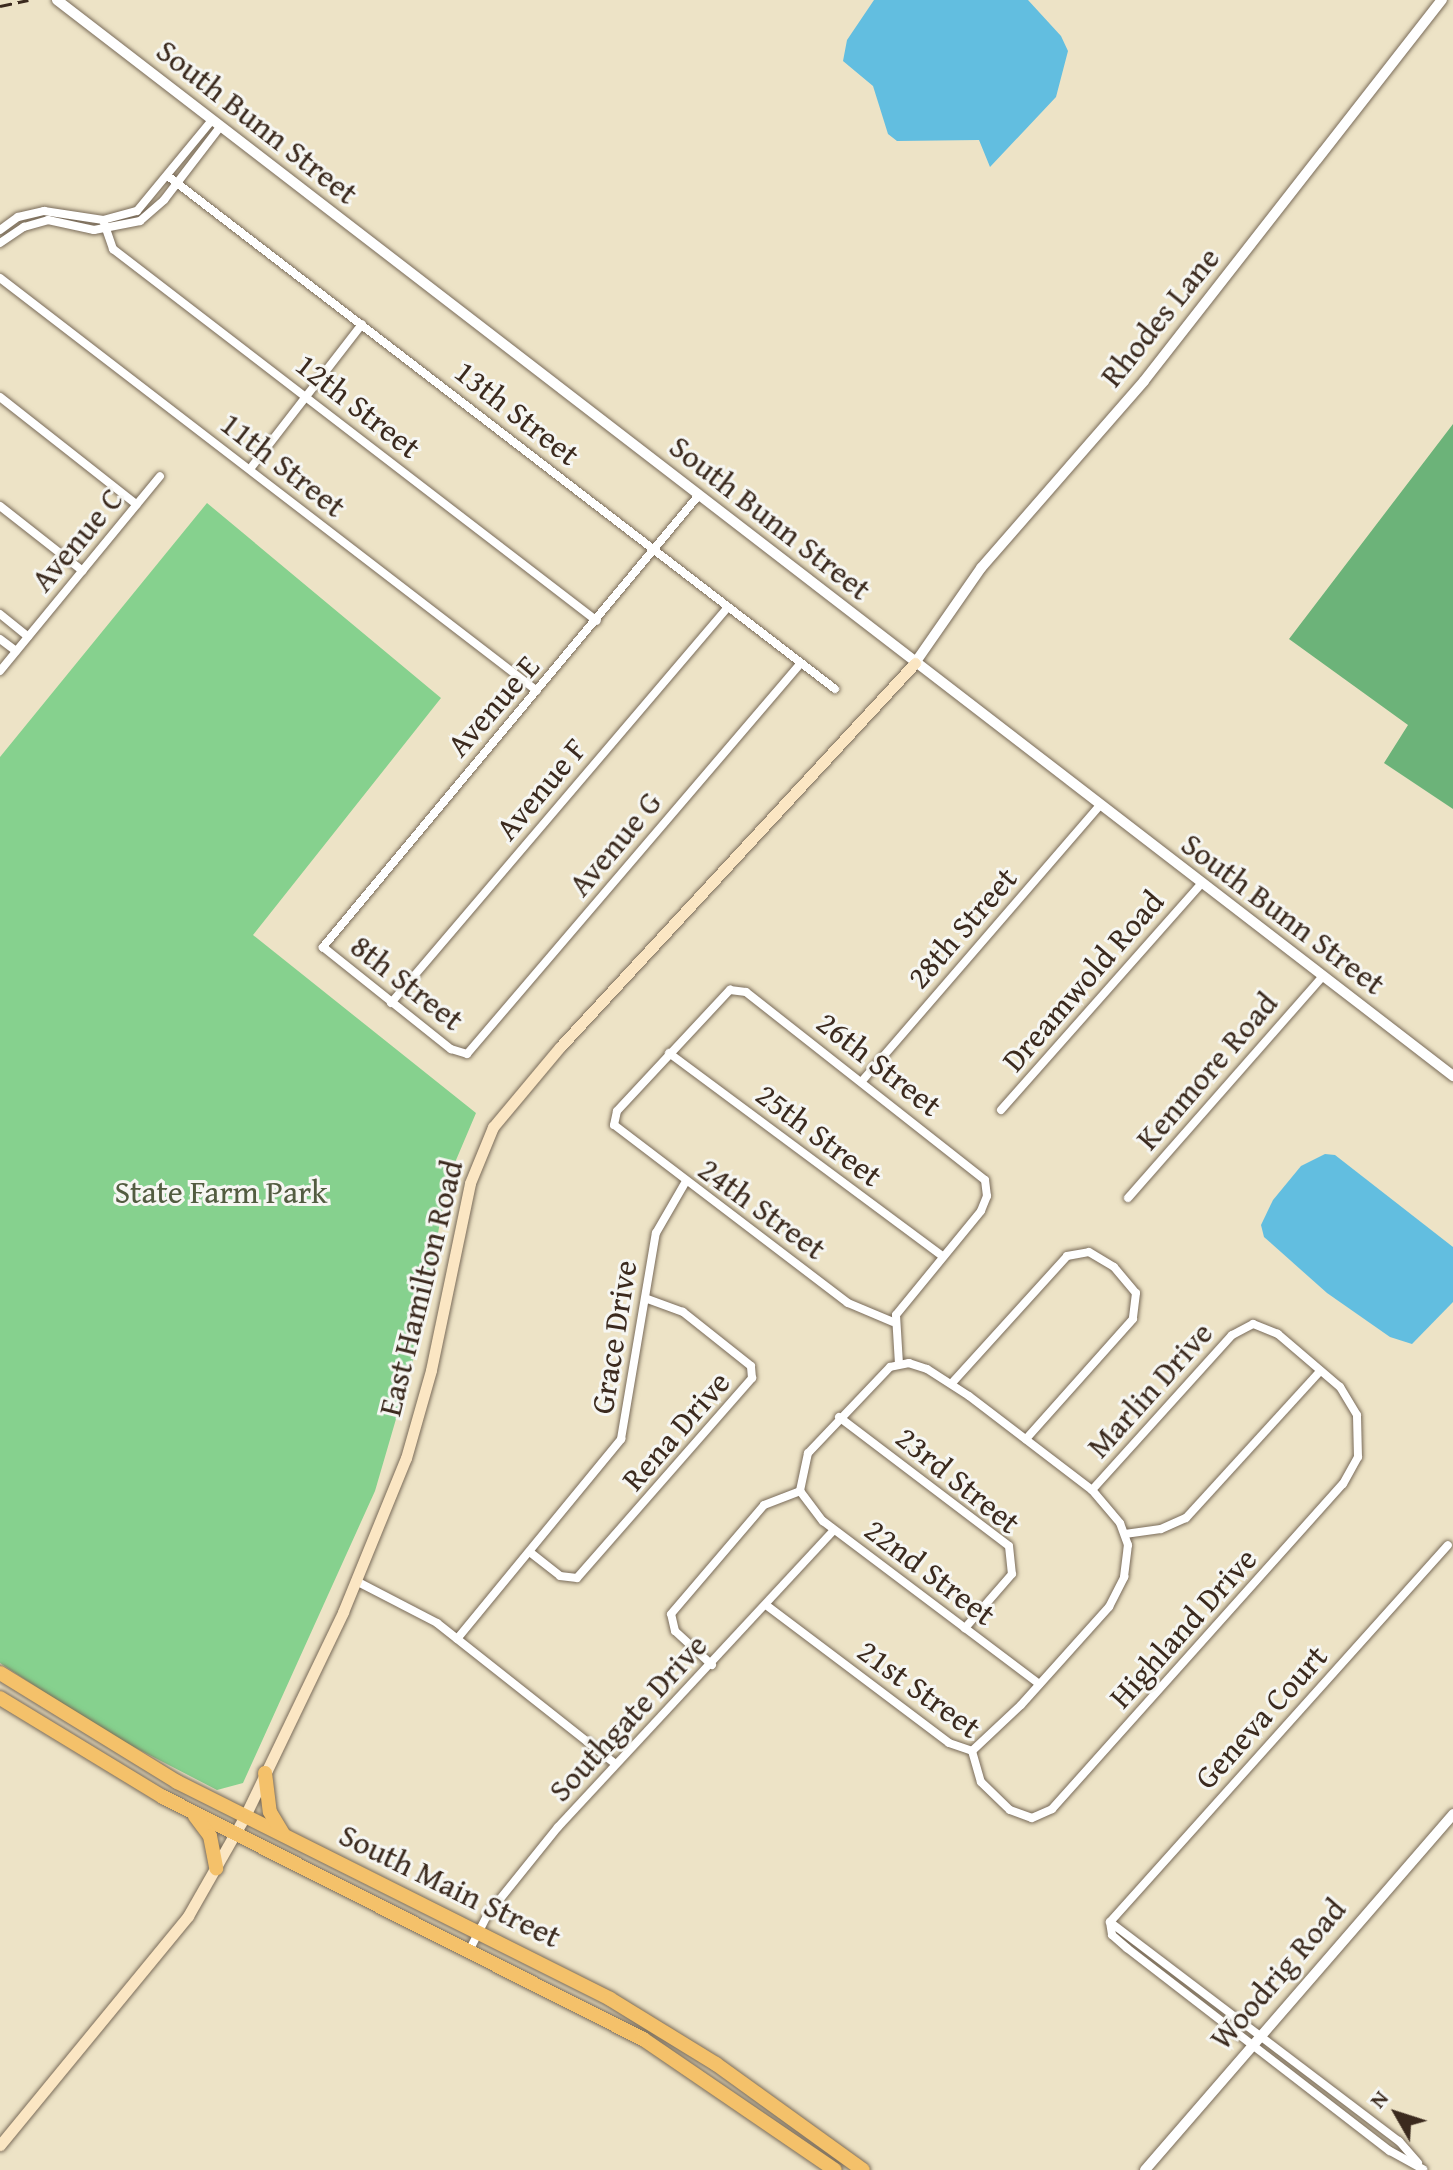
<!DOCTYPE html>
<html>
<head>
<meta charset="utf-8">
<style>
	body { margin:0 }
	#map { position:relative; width:1453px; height:2170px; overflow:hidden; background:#ede3c6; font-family:"Gentium Book Plus",serif }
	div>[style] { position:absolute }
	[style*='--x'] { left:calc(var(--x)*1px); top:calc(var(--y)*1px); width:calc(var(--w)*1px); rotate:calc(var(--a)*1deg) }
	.green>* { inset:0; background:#86d18e }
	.forest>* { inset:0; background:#6cb379 }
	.water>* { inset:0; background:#62bee0 }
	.roads { filter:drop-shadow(0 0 2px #796b59) drop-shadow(0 0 2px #796b59) }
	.minor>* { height:8px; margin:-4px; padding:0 4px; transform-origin:4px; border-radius:4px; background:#fff }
	.tertiary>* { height:10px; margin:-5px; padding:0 5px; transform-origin:5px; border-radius:5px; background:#fff }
	.secondary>* { height:11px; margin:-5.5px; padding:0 5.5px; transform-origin:5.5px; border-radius:5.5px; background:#fbe6c3 }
	.trunk>* { height:14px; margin:-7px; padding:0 7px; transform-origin:7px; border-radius:7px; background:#f4c16a }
	.rail>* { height:3px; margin-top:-1.5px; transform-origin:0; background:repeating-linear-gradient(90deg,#3b2a1e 0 12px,transparent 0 18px) }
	span { translate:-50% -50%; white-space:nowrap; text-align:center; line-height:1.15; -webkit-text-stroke:6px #f6f6f2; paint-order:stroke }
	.street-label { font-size:32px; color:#3b2a1e }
	.park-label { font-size:32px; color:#525c40 }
	.north { position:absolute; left:1357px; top:2074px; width:80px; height:80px; -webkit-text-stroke:6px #f6f6f2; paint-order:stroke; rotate:309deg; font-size:22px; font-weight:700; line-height:32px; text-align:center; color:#3b2a1e }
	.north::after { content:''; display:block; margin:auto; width:28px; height:36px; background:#3b2a1e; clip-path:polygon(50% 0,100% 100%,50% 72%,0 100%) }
</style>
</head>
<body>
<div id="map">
	<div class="green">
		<i style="clip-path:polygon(207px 503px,441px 698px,253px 935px,476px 1113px,448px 1179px,417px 1347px,375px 1491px,243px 1783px,217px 1790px,105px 1732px,0 1663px,0 757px)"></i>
	</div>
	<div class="forest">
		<i style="clip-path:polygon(1453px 424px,1453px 809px,1384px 763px,1408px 725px,1289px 639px)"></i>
	</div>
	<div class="water">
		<i style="clip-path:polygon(874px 0,1028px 0,1061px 36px,1068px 51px,1056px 97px,990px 167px,979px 140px,897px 141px,888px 134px,873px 86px,843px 61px,847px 40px)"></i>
		<i style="clip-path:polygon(1325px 1154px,1335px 1155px,1453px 1247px,1453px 1302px,1412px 1344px,1390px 1337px,1327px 1293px,1264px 1237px,1261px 1225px,1273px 1200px,1301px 1166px)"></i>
	</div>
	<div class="roads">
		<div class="minor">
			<i style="--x:169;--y:177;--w:840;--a:37.55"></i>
			<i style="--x:103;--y:220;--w:31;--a:71"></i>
			<i style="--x:113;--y:249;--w:610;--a:37.55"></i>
			<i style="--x:0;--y:230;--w:22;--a:-36"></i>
			<i style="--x:18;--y:217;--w:27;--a:-13"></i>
			<i style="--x:44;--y:211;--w:60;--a:8.7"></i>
			<i style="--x:103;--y:220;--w:35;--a:-15"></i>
			<i style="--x:137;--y:211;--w:118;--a:-50.5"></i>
			<i style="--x:0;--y:243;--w:29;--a:-34"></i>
			<i style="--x:24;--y:227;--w:25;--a:-16"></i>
			<i style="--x:48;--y:220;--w:47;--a:12.3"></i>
			<i style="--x:94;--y:230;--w:47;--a:-11.1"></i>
			<i style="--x:140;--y:221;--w:32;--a:-41"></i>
			<i style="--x:164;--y:200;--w:92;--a:-52.5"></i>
			<i style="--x:0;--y:278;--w:677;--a:37.56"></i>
			<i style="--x:0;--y:397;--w:174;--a:38.2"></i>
			<i style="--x:250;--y:469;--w:183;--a:-52.3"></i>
			<i style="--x:698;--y:496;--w:587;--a:129.74"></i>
			<i style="--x:323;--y:947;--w:164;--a:38.6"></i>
			<i style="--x:451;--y:1049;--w:17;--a:17"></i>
			<i style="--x:467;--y:1054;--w:514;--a:-49.5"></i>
			<i style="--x:0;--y:506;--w:105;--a:38.1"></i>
			<i style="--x:0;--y:614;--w:36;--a:39"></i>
			<i style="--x:0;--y:639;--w:20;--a:37"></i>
			<i style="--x:0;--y:671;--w:252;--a:-50.6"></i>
			<i style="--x:391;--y:1003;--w:520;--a:-49.6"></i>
			<i style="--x:669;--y:1053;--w:339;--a:36.6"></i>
			<i style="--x:862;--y:1081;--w:363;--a:-49.2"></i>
			<i style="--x:1001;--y:1110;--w:302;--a:-48.5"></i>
			<i style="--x:1128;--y:1198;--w:295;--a:-48.7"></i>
			<i style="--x:893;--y:1322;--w:49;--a:-157.1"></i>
			<i style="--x:848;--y:1303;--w:294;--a:-142.7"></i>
			<i style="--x:614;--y:1125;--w:14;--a:-78"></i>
			<i style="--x:617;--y:1111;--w:166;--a:-47"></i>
			<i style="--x:730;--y:990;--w:16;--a:7"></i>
			<i style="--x:746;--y:992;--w:304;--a:38.2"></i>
			<i style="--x:985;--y:1180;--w:16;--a:83"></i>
			<i style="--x:987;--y:1196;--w:16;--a:112"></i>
			<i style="--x:981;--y:1211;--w:134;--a:129.3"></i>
			<i style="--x:896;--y:1315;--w:49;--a:86.5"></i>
			<i style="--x:952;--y:1383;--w:171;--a:-47.8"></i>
			<i style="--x:1067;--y:1256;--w:22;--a:-10"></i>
			<i style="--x:1089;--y:1252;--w:29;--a:31"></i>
			<i style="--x:1114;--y:1267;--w:34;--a:50"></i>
			<i style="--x:1136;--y:1293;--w:26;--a:97"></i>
			<i style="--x:1133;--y:1319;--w:161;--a:131.7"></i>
			<i style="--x:839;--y:1417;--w:213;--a:37.2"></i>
			<i style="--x:1009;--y:1546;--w:28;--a:84"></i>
			<i style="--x:1012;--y:1574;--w:72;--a:131"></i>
			<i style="--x:1125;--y:1534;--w:36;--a:-8"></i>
			<i style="--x:1161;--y:1529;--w:27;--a:-24"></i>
			<i style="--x:1186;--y:1518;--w:199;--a:-47.6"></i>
			<i style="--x:531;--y:1553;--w:37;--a:38"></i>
			<i style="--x:560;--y:1576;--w:17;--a:7"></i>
			<i style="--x:577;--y:1578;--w:266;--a:-48.8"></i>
			<i style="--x:752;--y:1378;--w:12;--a:-95"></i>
			<i style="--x:751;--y:1366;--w:87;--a:-141.5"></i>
			<i style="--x:683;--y:1312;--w:40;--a:-159.8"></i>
			<i style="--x:358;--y:1582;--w:89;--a:27.4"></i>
			<i style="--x:437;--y:1623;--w:226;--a:38.3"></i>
			<i style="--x:766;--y:1605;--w:229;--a:37"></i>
			<i style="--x:949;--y:1743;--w:24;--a:19"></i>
			<i style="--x:457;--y:1639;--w:259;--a:-50.6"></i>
			<i style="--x:621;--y:1439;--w:209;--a:-80.4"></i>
			<i style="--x:656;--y:1233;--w:58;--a:-59.9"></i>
			<i style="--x:712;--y:1665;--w:50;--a:-137.4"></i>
			<i style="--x:675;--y:1631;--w:17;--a:-103"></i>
			<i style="--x:671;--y:1614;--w:143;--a:-49.5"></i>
			<i style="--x:764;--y:1505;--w:39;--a:-21"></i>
			<i style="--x:972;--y:1751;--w:67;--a:-43.2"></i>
			<i style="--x:1021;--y:1705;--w:132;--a:-48.1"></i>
			<i style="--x:1109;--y:1607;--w:34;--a:-63"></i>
			<i style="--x:1124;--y:1577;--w:32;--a:-83"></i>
			<i style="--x:1128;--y:1545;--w:23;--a:-110"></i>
			<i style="--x:1120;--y:1523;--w:43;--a:-130.3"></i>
			<i style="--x:1092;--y:1490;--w:155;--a:-142.6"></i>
			<i style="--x:969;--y:1396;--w:50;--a:-147.3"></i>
			<i style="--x:927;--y:1369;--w:19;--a:-162"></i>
			<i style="--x:909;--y:1363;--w:19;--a:168"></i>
			<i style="--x:890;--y:1367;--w:119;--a:133.6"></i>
			<i style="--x:808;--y:1453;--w:39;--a:102"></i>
			<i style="--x:800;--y:1491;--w:38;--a:53"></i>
			<i style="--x:823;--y:1521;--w:271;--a:37"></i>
			<i style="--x:972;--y:1751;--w:32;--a:74"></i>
			<i style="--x:981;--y:1782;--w:40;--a:44"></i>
			<i style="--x:1010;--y:1810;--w:23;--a:20"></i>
			<i style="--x:1032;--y:1818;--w:22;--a:-24"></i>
			<i style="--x:1052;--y:1809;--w:436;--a:-48.2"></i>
			<i style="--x:1343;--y:1484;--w:31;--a:-61"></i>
			<i style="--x:1358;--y:1457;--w:42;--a:-91.4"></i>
			<i style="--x:1357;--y:1415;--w:33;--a:-121"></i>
			<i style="--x:1340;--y:1387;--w:82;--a:-139.5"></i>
			<i style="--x:1278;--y:1334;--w:27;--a:-158"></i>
			<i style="--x:1253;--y:1324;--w:24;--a:152"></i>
			<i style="--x:1232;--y:1335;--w:209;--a:132.1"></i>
			<i style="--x:1110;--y:1922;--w:506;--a:-48.12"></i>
			<i style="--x:1110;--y:1922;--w:13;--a:81"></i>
			<i style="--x:1112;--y:1935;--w:20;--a:41"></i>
			<i style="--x:1127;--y:1948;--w:332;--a:37.7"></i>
			<i style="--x:1390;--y:2151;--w:38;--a:29"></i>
			<i style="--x:1110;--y:1922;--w:363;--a:37.2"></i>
			<i style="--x:1399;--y:2141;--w:29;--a:49"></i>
			<i style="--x:470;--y:1949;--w:39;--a:-63"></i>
			<i style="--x:488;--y:1914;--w:112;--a:-51.2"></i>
			<i style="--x:558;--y:1827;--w:405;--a:-47.1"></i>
		</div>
		<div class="tertiary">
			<i style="--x:57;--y:0;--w:1763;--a:37.62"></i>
			<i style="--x:915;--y:663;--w:116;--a:-55.2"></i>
			<i style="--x:981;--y:568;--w:248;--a:-48.9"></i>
			<i style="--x:1144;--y:381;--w:484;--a:-52"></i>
			<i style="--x:1145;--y:2170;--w:471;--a:-49.1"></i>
		</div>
		<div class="secondary">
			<i style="--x:0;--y:2145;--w:296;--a:-50.6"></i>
			<i style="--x:188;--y:1916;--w:115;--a:-60.3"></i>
			<i style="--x:245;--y:1816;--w:226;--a:-64.3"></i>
			<i style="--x:343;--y:1612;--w:166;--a:-67.8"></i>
			<i style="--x:406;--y:1458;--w:91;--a:-74.1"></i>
			<i style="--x:431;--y:1370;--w:191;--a:-78.2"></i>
			<i style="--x:470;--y:1183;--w:61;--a:-67.7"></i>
			<i style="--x:493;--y:1127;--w:104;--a:-50.1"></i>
			<i style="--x:560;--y:1047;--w:523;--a:-47.25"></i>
		</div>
		<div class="trunk">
			<i style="--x:0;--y:1673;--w:208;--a:31.6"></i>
			<i style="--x:177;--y:1782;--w:484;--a:26.6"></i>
			<i style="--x:610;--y:1999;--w:124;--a:31.5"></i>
			<i style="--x:716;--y:2064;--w:181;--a:35.8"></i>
			<i style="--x:0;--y:1698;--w:191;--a:31.3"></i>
			<i style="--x:163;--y:1797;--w:538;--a:26.76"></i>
			<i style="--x:643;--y:2039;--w:232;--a:34.3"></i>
			<i style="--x:265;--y:1773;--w:39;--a:83"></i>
			<i style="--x:270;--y:1812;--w:26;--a:59"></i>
			<i style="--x:195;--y:1816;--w:25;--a:53"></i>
			<i style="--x:210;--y:1836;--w:33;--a:79"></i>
		</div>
	</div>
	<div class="rail">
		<i style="--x:0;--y:6;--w:29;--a:-12"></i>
	</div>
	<div class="street-label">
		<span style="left:257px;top:122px;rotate:38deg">South Bunn Street</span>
		<span style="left:1160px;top:317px;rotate:-51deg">Rhodes Lane</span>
		<span style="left:358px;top:406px;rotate:38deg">12th Street</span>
		<span style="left:517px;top:413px;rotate:38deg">13th Street</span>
		<span style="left:283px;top:465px;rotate:38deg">11th Street</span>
		<span style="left:770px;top:518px;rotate:38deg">South Bunn Street</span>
		<span style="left:77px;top:540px;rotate:-50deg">Avenue C</span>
		<span style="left:493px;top:706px;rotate:-49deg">Avenue E</span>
		<span style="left:541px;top:789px;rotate:-50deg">Avenue F</span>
		<span style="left:615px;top:844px;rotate:-50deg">Avenue G</span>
		<span style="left:1283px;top:914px;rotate:37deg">South Bunn Street</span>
		<span style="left:962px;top:928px;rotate:-49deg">28th Street</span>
		<span style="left:1083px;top:981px;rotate:-49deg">Dreamwold Road</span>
		<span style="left:407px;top:983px;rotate:38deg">8th Street</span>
		<span style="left:879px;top:1064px;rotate:38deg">26th Street</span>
		<span style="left:1207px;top:1071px;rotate:-49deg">Kenmore Road</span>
		<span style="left:819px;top:1135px;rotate:37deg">25th Street</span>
		<span style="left:762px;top:1209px;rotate:36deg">24th Street</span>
		<span style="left:421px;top:1288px;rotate:-76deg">East Hamilton Road</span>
		<span style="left:614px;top:1337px;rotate:-81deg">Grace Drive</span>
		<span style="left:1150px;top:1390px;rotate:-48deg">Marlin Drive</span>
		<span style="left:676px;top:1431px;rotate:-49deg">Rena Drive</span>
		<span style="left:958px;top:1480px;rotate:39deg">23rd Street</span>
		<span style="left:930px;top:1572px;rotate:37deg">22nd Street</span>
		<span style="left:1183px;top:1628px;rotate:-48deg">Highland Drive</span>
		<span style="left:919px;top:1689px;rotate:36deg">21st Street</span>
		<span style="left:1261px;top:1717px;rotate:-48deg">Geneva Court</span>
		<span style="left:628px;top:1718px;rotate:-47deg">Southgate Drive</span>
		<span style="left:450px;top:1886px;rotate:26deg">South Main Street</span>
		<span style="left:1278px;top:1974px;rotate:-49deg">Woodrig Road</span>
	</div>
	<div class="park-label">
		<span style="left:221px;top:1192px">State Farm Park</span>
	</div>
	<div class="north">N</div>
</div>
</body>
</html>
